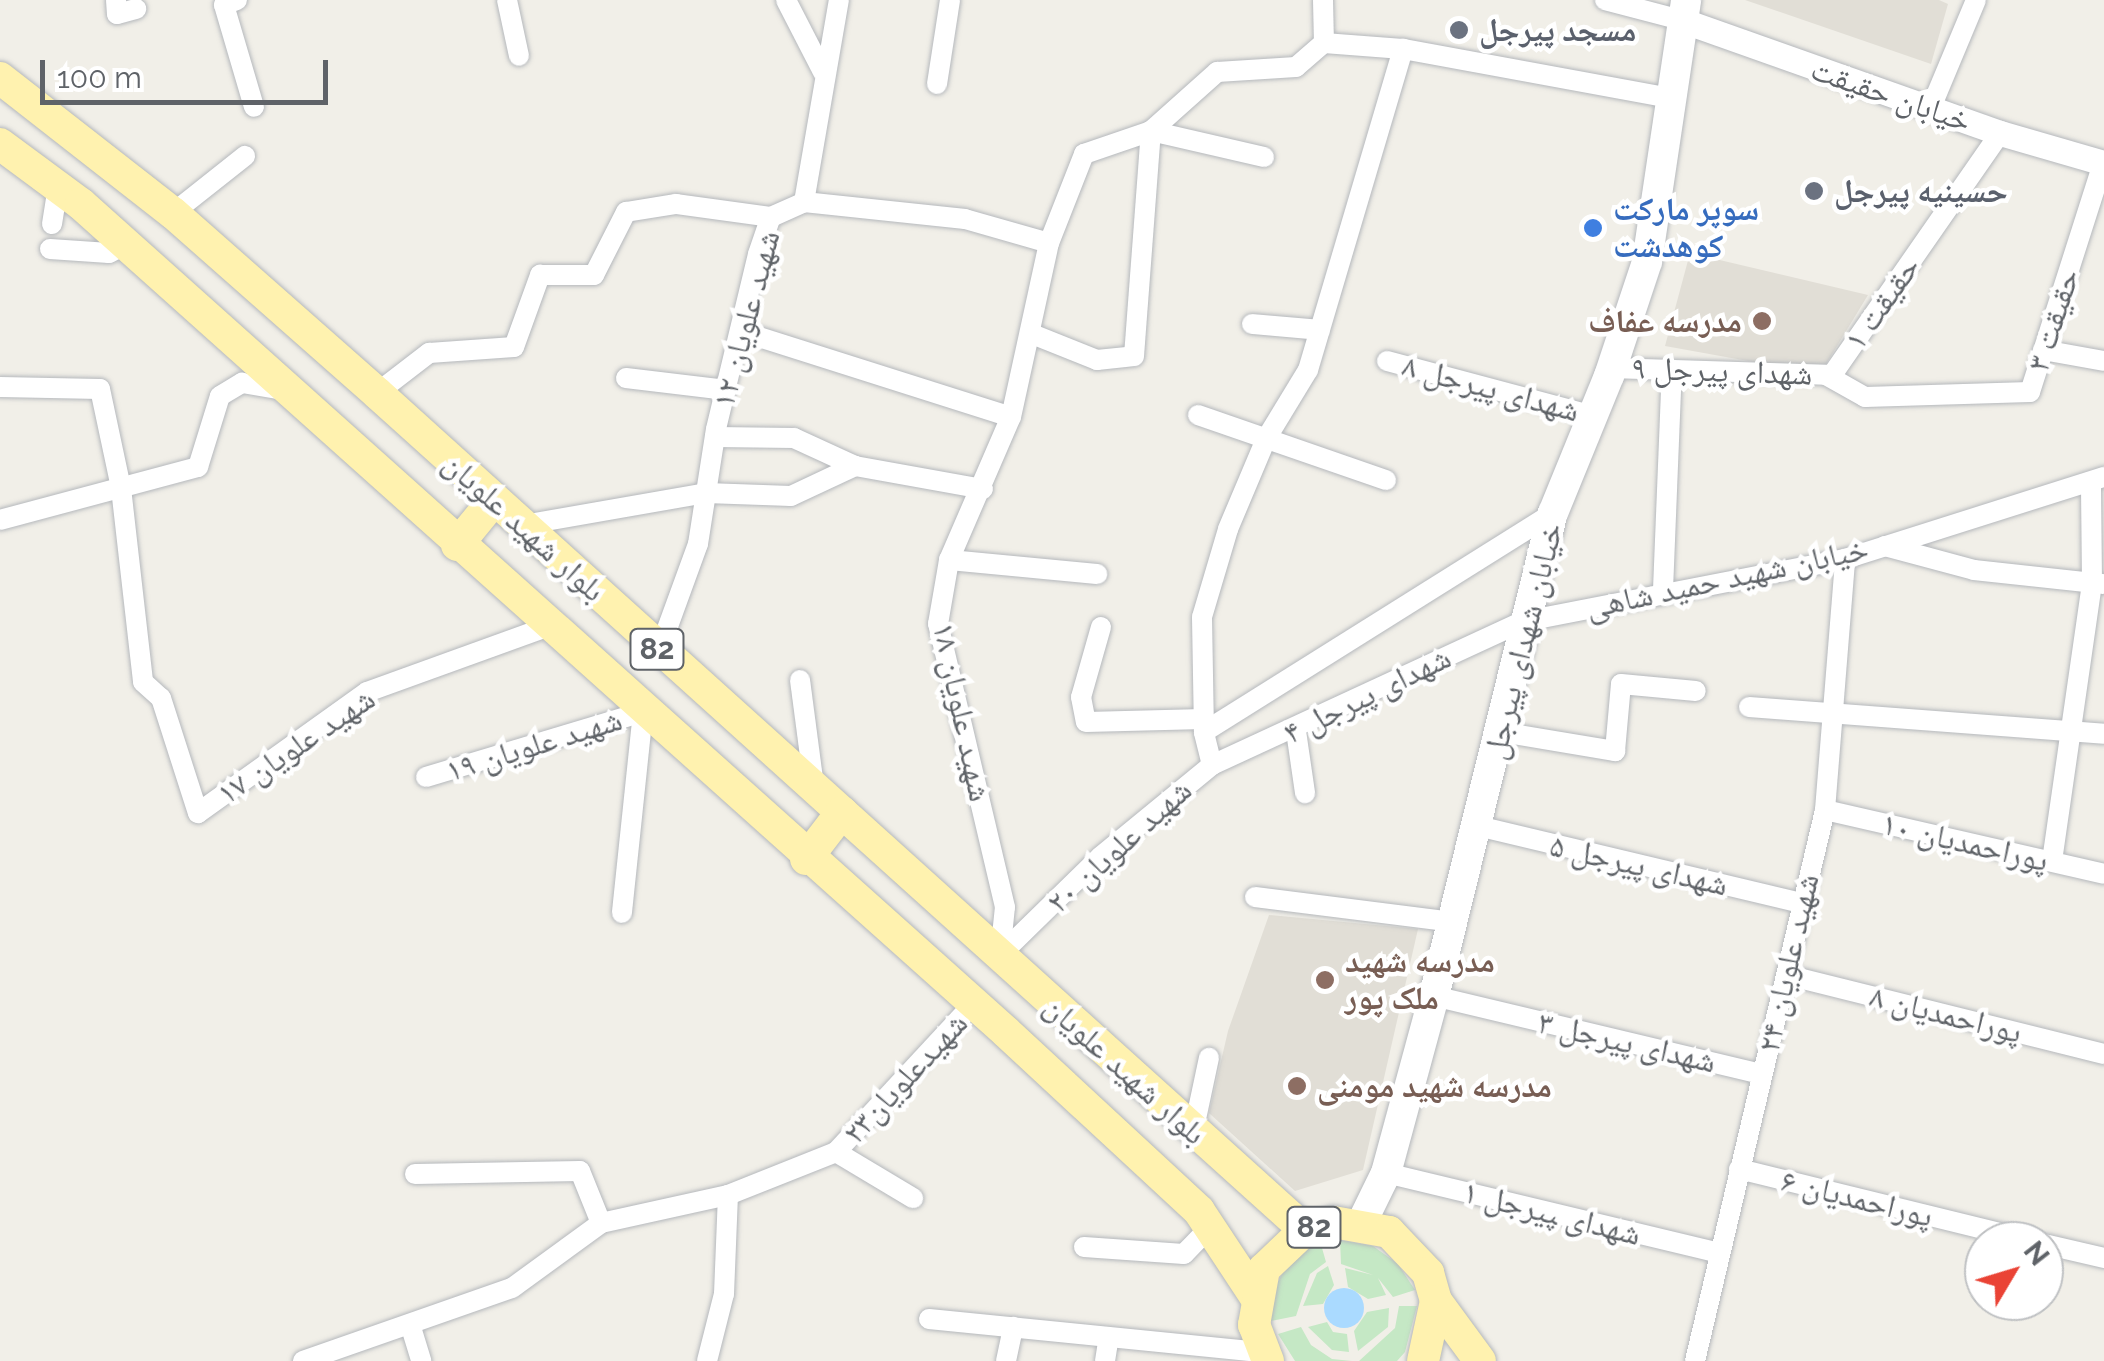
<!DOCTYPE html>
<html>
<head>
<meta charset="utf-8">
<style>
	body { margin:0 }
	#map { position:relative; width:2104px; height:1361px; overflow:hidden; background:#f1efe8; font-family:Raleway,"Noto Naskh Arabic",sans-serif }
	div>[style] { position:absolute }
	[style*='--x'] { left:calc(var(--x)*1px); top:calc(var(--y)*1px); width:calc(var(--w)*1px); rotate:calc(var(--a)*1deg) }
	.education>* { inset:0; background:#e1ded6 }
	.green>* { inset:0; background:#c5e8c5 }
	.water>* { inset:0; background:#aadaff }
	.round { border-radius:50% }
	.roads { filter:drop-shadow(0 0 2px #b5b8bc) drop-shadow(0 0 2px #b5b8bc) }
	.minor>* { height:20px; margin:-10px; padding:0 10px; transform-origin:10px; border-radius:10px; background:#fff }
	.tertiary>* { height:25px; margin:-12.5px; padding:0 12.5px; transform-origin:12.5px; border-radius:12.5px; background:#fff }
	.secondary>* { height:30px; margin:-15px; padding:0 15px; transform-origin:15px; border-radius:15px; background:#fff }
	.primary>* { height:32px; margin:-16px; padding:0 16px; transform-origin:16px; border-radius:16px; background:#fff2af }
	.dots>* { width:28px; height:28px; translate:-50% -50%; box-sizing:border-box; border:5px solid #fff; border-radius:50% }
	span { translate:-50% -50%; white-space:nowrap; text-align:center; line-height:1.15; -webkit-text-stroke:9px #fff; paint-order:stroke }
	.shield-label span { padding:2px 8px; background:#fff; border:2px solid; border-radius:8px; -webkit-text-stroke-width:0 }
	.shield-label { font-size:30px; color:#5f6368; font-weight:700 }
	.worship-label { font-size:32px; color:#5b616d; font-weight:700 }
	.left { translate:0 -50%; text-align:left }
	.street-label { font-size:32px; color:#5f6368 }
	.shop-label { font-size:32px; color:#366cbe; font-weight:700 }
	.education-label { font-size:32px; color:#785e54; font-weight:700 }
	.right { translate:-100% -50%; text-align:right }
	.north { position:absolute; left:1964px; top:1221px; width:100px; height:100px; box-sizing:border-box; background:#fff; border:2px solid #bfc1c3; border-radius:50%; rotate:52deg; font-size:28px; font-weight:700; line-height:40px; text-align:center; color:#5f6368 }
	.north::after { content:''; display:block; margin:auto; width:35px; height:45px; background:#ea4335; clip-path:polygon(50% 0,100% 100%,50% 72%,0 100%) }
	.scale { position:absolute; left:40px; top:60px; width:288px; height:45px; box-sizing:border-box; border:5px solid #5f6368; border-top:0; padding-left:12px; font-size:30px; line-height:35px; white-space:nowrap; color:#5f6368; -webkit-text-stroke:8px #fff; paint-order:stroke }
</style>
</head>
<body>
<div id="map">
	<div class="education">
		<i style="clip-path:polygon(1745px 0,1939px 0,1948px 4px,1931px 64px)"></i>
		<i style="clip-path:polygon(1690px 253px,1868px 295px,1820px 374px,1665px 346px)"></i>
		<i style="clip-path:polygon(1269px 915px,1418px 929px,1363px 1170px,1295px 1191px,1209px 1113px,1228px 1031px)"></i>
	</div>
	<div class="green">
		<i style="clip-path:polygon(1340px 1240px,1373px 1246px,1398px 1264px,1415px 1290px,1393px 1297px,1378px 1278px,1386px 1295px,1368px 1299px,1348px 1287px,1345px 1268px,1373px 1275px,1341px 1264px)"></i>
		<i style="clip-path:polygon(1320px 1241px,1326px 1262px,1310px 1274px,1296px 1316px,1271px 1321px,1272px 1294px,1289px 1260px)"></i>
		<i style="clip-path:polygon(1328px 1266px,1334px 1285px,1323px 1304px,1303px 1306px,1317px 1273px)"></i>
		<i style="clip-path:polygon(1399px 1306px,1417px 1306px,1405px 1352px,1397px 1361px,1359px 1361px,1395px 1328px)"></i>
		<i style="clip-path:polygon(1389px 1308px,1388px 1327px,1358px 1351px,1354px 1331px,1367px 1312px)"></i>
		<i style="clip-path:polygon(1327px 1322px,1333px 1332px,1347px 1334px,1349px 1352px,1332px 1350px,1308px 1327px)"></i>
		<i style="clip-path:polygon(1301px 1327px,1311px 1345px,1332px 1359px,1352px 1361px,1295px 1361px,1278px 1334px)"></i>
	</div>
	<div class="water">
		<i class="round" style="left:1324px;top:1288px;width:40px;height:40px"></i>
	</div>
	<div class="roads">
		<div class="minor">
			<i style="--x:116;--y:0;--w:14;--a:86"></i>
			<i style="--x:117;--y:14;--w:20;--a:-15"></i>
			<i style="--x:237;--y:0;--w:14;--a:159"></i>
			<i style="--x:224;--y:5;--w:106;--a:73.6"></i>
			<i style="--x:507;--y:0;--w:57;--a:77.9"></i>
			<i style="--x:786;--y:0;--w:81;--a:62.8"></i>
			<i style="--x:1323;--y:0;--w:43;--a:88.7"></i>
			<i style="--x:1605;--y:0;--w:79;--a:14.7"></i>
			<i style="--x:937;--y:84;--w:85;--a:-81.2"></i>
			<i style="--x:1930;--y:110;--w:119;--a:-67.3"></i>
			<i style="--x:804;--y:202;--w:162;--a:6"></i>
			<i style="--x:965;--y:219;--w:87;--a:15.9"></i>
			<i style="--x:1049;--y:243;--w:96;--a:-68.5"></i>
			<i style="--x:1084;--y:154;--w:71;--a:-18.9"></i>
			<i style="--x:1151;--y:131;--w:89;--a:-41.8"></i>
			<i style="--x:1217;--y:72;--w:79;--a:-3.6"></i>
			<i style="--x:1296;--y:67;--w:37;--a:-41"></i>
			<i style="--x:1324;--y:43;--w:79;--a:4.3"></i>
			<i style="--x:1403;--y:49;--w:272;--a:10.4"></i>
			<i style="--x:173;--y:213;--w:92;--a:-38.4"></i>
			<i style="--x:52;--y:224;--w:37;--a:-81"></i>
			<i style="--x:50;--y:249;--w:59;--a:3.9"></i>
			<i style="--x:109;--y:253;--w:18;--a:-27"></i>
			<i style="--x:1252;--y:324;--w:68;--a:5"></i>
			<i style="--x:740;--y:331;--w:284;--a:17.6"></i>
			<i style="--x:1032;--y:334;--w:70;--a:21.8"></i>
			<i style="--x:1097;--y:360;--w:37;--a:-6"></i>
			<i style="--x:1134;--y:356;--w:226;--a:-85.7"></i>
			<i style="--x:1151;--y:131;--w:116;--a:13"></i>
			<i style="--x:2043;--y:350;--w:62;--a:10.2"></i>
			<i style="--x:1387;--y:361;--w:214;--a:14.9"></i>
			<i style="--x:1612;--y:368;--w:220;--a:1.8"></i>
			<i style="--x:1832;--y:375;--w:295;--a:-55.2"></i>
			<i style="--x:1826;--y:375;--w:45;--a:29.4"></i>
			<i style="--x:1865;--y:397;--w:165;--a:-1.7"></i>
			<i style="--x:2030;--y:392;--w:240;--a:-72.3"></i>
			<i style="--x:626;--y:378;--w:101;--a:6.8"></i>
			<i style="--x:0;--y:387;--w:100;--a:1.1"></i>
			<i style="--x:100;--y:389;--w:101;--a:78"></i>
			<i style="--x:121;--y:488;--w:195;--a:83.5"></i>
			<i style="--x:143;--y:682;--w:24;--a:42"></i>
			<i style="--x:161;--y:698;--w:121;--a:72.2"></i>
			<i style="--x:198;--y:813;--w:208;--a:-35.6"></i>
			<i style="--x:367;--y:692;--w:191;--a:-19.9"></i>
			<i style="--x:377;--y:393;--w:66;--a:-37.6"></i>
			<i style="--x:429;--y:353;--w:85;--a:-4"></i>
			<i style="--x:514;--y:347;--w:77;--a:-70.1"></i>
			<i style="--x:540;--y:275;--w:54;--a:0"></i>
			<i style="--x:594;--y:275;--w:71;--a:-63.1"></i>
			<i style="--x:626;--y:212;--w:51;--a:-9.1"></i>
			<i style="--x:676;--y:204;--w:96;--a:7.8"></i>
			<i style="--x:1198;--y:415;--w:199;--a:19.1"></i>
			<i style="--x:715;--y:437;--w:79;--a:0.7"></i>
			<i style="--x:794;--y:438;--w:67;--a:24.7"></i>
			<i style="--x:0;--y:520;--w:205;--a:-15"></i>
			<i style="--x:198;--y:467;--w:74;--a:-72.8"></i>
			<i style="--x:220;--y:396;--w:26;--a:-31"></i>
			<i style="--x:242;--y:383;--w:43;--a:9.5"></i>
			<i style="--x:523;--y:525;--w:186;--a:-9.9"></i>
			<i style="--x:706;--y:493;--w:85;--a:2"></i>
			<i style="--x:791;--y:496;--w:71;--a:-25.1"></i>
			<i style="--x:855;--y:466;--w:130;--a:10.2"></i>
			<i style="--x:1885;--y:546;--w:92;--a:15.1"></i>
			<i style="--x:1974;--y:570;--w:129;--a:6.2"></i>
			<i style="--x:949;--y:560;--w:149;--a:5.4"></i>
			<i style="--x:1663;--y:590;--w:220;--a:-87.7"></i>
			<i style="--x:1101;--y:627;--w:73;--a:105.9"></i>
			<i style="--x:1081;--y:697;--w:25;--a:79"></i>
			<i style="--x:1086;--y:722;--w:118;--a:-1.5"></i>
			<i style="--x:659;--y:651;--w:114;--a:-70"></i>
			<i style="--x:698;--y:544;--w:116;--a:-81.1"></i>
			<i style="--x:716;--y:429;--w:180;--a:-76.5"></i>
			<i style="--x:758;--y:254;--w:39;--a:-71"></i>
			<i style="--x:771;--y:217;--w:36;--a:-24"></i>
			<i style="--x:804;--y:202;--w:205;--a:-80.2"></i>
			<i style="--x:800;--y:680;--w:108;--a:82.5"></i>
			<i style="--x:1749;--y:707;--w:356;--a:4.3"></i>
			<i style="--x:1296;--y:731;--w:63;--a:81.7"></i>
			<i style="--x:1204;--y:732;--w:412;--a:-32.1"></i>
			<i style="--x:1501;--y:732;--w:116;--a:9.5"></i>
			<i style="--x:1615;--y:751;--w:67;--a:-84.9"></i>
			<i style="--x:1621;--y:684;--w:75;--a:5.3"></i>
			<i style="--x:1212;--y:765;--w:340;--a:-24.8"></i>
			<i style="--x:1521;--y:622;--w:330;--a:-11"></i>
			<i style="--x:1845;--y:559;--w:272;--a:-17.6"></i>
			<i style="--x:426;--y:777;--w:227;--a:-16.7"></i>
			<i style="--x:643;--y:712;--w:202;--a:96"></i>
			<i style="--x:1825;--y:810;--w:286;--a:12.9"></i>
			<i style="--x:1478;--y:826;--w:332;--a:13.4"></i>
			<i style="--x:2052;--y:861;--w:281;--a:-81.8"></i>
			<i style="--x:2092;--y:583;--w:100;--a:-90.6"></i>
			<i style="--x:1255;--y:897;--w:199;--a:7.2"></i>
			<i style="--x:1000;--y:955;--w:140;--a:-44.4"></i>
			<i style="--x:1100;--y:857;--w:145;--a:-39.4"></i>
			<i style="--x:1212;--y:765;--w:34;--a:-104"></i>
			<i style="--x:1204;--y:732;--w:115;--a:-91"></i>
			<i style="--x:1202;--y:617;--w:92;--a:-73.5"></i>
			<i style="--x:1228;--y:529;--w:98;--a:-67.1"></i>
			<i style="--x:1266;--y:439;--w:81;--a:-58.7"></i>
			<i style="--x:1308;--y:370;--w:335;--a:-73.5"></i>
			<i style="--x:1000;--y:955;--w:48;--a:-84.1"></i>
			<i style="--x:1005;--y:907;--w:291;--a:-103.3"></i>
			<i style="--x:938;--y:624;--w:65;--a:-80.2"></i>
			<i style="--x:949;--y:560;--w:156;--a:-66.6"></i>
			<i style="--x:1011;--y:417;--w:178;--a:-77.7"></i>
			<i style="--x:1787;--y:975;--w:327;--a:14"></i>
			<i style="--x:1434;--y:996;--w:337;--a:13.4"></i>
			<i style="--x:1193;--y:1133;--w:77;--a:-78"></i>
			<i style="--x:836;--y:1152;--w:90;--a:30.9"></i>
			<i style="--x:1739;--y:1169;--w:303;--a:13.8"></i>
			<i style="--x:1386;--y:1173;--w:342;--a:13.5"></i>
			<i style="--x:415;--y:1174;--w:165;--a:-1"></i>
			<i style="--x:580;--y:1171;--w:56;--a:68"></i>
			<i style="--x:2044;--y:1244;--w:62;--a:13.1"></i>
			<i style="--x:1084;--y:1247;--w:100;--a:4"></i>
			<i style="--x:1184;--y:1254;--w:37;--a:-46"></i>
			<i style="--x:929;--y:1319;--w:335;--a:5.7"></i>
			<i style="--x:410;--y:1324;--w:39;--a:73"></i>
			<i style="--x:303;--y:1361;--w:221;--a:-19.3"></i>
			<i style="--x:512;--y:1288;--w:110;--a:-36.1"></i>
			<i style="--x:601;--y:1223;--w:130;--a:-12.4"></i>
			<i style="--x:728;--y:1195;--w:116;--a:-21.7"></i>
			<i style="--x:836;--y:1152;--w:202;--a:-47.2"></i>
			<i style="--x:707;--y:1361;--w:69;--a:-75.8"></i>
			<i style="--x:724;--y:1294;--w:99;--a:-87.7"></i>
			<i style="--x:1006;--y:1361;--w:35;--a:-78"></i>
			<i style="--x:1105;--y:1361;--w:24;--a:-81"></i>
			<i style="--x:1695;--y:1361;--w:566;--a:-76.72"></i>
			<i style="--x:1825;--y:810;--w:252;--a:-85.4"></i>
		</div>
		<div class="tertiary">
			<i style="--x:1681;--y:20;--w:338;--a:19.5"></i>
			<i style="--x:2000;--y:133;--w:108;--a:16.1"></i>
		</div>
		<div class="secondary">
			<i style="--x:1362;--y:1222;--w:55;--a:-63.9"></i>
			<i style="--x:1386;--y:1173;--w:183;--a:-74.8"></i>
			<i style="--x:1434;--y:996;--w:497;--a:-76.2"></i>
			<i style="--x:1553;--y:513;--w:148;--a:-67.8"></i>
			<i style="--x:1609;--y:376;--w:120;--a:-71.6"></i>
			<i style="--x:1647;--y:262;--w:265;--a:-81.5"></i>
		</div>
		<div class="primary">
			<i style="--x:0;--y:78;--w:219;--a:38"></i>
			<i style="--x:173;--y:213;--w:272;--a:41.4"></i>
			<i style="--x:377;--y:393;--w:1250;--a:42.05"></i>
			<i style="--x:0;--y:144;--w:101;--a:36.5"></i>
			<i style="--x:81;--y:204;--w:1241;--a:41.83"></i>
			<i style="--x:1006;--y:1032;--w:263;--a:42.8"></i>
			<i style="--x:1199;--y:1211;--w:102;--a:56.6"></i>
			<i style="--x:457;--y:545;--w:58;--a:-50.6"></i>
			<i style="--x:806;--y:859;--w:59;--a:-52.5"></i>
			<i style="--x:1436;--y:1301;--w:74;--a:53.7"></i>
			<i style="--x:1268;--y:1361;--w:39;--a:-111"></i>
			<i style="--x:1254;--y:1325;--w:57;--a:-79.9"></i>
			<i style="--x:1264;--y:1269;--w:57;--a:-43.6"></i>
			<i style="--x:1305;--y:1230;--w:29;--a:-16"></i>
			<i style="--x:1333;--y:1222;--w:57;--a:10.1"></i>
			<i style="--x:1389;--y:1232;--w:57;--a:46.4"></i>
			<i style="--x:1428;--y:1273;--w:29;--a:74"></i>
			<i style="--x:1436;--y:1301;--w:61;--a:102.2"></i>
		</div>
	</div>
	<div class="dots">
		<i style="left:1459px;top:30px;background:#6b7280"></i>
		<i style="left:1814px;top:191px;background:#6b7280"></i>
		<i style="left:1593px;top:228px;background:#3f7fe0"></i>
		<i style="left:1762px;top:321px;background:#8d6e63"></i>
		<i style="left:1325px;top:980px;background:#8d6e63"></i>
		<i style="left:1297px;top:1086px;background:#8d6e63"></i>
	</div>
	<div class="shield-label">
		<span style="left:657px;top:649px">82</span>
		<span style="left:1314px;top:1227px">82</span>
	</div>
	<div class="worship-label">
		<span class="left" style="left:1479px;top:30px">مسجد پیرجل</span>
		<span class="left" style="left:1834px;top:191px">حسینیه پیرجل</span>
	</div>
	<div class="street-label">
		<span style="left:1891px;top:95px;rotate:19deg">خیابان حقیقت</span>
		<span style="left:1882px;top:303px;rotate:-55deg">حقیقت ۱</span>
		<span style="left:746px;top:319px;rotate:-75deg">شهید علویان ۱۲</span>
		<span style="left:2053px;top:320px;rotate:-72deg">حقیقت ۳</span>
		<span style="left:1722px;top:371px;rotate:2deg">شهدای پیرجل ۹</span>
		<span style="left:1491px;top:388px;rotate:15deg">شهدای پیرجل ۸</span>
		<span style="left:524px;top:527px;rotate:42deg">بلوار شهید علویان</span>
		<span style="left:1727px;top:578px;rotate:-12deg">خیابان شهید حمید شاهی</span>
		<span style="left:1523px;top:641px;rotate:-76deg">خیابان شهدای پیرجل</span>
		<span style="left:1367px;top:695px;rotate:-26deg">شهدای پیرجل ۴</span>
		<span style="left:962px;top:712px;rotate:78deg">شهید علویان ۱۸</span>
		<span style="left:534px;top:745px;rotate:-17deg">شهید علویان ۱۹</span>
		<span style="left:296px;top:746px;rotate:-34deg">شهید علویان ۱۷</span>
		<span style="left:1965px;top:842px;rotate:13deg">پوراحمدیان ۱۰</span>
		<span style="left:1119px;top:846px;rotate:-42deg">شهید علویان ۲۰</span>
		<span style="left:1639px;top:865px;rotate:13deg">شهدای پیرجل ۵</span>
		<span style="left:1788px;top:963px;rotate:-77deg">شهید علویان ۲۴</span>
		<span style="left:1946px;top:1014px;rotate:14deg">پوراحمدیان ۸</span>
		<span style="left:1627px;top:1042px;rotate:13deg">شهدای پیرجل ۳</span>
		<span style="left:1125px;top:1070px;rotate:42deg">بلوار شهید علویان</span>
		<span style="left:905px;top:1078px;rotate:-47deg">شهیدعلویان۲۳</span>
		<span style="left:1857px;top:1198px;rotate:14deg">پوراحمدیان ۶</span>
		<span style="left:1552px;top:1213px;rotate:14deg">شهدای ‍‍‍‍‍‍پیرجل ۱</span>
	</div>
	<div class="shop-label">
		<span class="left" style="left:1613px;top:228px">سوپر مارکت<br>کوهدشت</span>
	</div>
	<div class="education-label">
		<span class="right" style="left:1742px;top:321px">مدرسه عفاف</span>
		<span class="left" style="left:1345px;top:980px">مدرسه شهید<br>ملک پور</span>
		<span class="left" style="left:1317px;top:1086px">مدرسه شهید مومنی</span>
	</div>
	<div class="north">N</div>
	<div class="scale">100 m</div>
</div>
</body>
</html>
